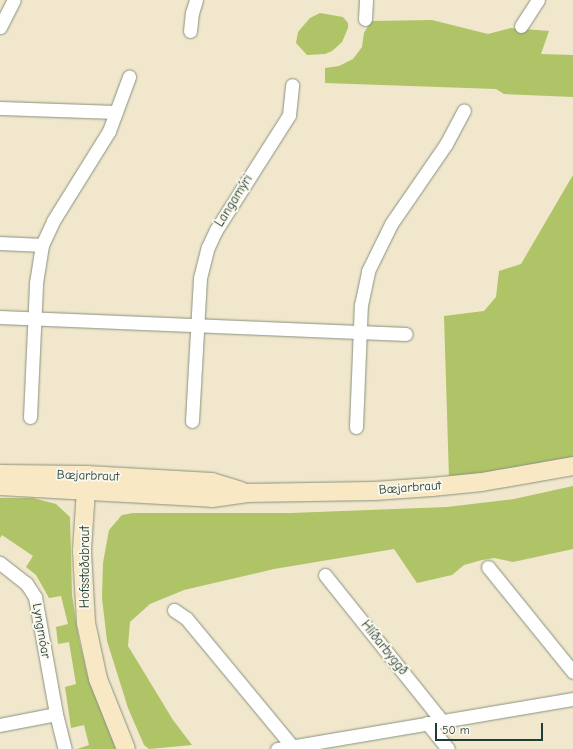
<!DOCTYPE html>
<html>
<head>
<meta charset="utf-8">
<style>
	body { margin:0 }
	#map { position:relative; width:573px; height:749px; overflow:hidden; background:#f0e7cc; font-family:"Comic Neue",sans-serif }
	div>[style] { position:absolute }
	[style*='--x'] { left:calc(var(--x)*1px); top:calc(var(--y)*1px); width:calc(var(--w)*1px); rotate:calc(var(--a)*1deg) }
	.green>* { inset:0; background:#afc367 }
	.roads { filter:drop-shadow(0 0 1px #889280) drop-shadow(0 0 1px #889280) }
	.street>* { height:13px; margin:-6.5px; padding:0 6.5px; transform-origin:6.5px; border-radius:6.5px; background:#fff }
	.secondary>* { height:18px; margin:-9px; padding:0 9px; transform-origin:9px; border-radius:9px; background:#f8e8c3 }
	span { translate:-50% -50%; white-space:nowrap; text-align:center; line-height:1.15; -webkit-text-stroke:4px #fbf7ec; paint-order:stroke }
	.street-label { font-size:13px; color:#1f3d34 }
	.scale { position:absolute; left:435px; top:723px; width:108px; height:18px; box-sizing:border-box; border:2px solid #1f3d34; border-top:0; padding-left:5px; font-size:12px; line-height:14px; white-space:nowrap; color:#1f3d34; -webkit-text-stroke:3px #fbf7ec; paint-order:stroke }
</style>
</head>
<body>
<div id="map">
	<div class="green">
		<i style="clip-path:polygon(320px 13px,343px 17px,348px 23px,348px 28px,342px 42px,332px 51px,325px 54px,307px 55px,296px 43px,298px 32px,310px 18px)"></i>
		<i style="clip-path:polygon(432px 20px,488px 34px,511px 28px,549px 31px,541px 54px,573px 55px,573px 97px,504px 94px,496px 89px,325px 83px,325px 68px,339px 66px,353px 59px,362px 47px,364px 33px,371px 21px)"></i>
		<i style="clip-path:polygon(573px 175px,573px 458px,449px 478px,444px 316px,484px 311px,496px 297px,499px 271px,521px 264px)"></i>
		<i style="clip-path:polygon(573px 486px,573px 549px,513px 562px,494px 558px,482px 560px,464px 565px,452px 575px,417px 583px,394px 549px,274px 569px,184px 590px,150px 604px,130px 622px,128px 646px,173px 720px,192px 745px,149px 749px,144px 745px,128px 708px,107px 641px,102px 598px,103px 563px,109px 530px,122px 515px,133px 513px,291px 513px,447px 507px,514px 499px)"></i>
		<i style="clip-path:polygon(0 498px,33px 498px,56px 504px,70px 517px,72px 595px,79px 640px,88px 676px,116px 749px,77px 749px,89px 745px,84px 725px,71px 728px,65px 687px,76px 684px,69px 642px,58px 644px,56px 627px,68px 624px,61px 596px,49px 598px,36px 575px,26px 567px,33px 556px,2px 535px,0 538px)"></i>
	</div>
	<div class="roads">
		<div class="street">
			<i style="--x:365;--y:19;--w:19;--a:-87"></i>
			<i style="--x:521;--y:26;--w:31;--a:-57"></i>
			<i style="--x:0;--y:27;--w:30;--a:-63"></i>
			<i style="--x:190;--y:31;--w:18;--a:-84"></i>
			<i style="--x:192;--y:13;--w:14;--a:-73"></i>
			<i style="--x:0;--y:108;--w:116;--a:2"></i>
			<i style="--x:0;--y:243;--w:42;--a:2.7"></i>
			<i style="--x:0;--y:317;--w:406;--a:2.4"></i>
			<i style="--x:30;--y:417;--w:134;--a:-87.4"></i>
			<i style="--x:36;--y:283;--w:38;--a:-81"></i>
			<i style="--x:42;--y:245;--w:26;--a:-65"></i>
			<i style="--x:53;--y:221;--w:106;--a:-58.1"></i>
			<i style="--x:109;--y:131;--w:58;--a:-69.7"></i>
			<i style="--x:192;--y:421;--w:143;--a:-86.8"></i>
			<i style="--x:200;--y:278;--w:32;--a:-76"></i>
			<i style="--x:208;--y:247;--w:19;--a:-65"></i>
			<i style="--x:216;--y:230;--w:136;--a:-57.6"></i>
			<i style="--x:289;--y:115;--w:30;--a:-84"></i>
			<i style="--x:356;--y:427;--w:122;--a:-87.7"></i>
			<i style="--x:361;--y:305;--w:35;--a:-78"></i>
			<i style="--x:368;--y:271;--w:52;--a:-63.9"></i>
			<i style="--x:391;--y:224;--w:97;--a:-55.5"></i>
			<i style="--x:446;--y:144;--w:38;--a:-62"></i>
			<i style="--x:0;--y:563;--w:33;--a:38"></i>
			<i style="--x:26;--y:583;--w:17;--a:57"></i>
			<i style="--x:35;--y:597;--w:119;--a:79.8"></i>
			<i style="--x:56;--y:714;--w:57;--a:168.9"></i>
			<i style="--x:488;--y:567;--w:135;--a:51"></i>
			<i style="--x:325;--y:575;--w:187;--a:51.3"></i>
			<i style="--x:174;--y:610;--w:14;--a:34"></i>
			<i style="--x:186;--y:618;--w:166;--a:50.4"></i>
			<i style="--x:56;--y:714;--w:36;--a:76"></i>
			<i style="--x:427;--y:723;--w:33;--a:51"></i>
			<i style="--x:277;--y:749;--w:300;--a:-9.6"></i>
		</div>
		<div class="secondary">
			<i style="--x:0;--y:474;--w:87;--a:0.7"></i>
			<i style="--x:87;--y:475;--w:125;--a:3.2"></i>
			<i style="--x:212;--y:482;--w:30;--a:17"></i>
			<i style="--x:87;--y:475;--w:76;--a:93.8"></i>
			<i style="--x:82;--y:551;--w:72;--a:86.8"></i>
			<i style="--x:86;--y:623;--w:57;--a:77.9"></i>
			<i style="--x:98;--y:679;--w:75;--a:68.2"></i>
			<i style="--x:0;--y:486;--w:212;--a:3.2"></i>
			<i style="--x:212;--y:498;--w:34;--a:-8"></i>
			<i style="--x:246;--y:493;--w:128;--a:-0.9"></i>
			<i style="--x:374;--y:491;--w:58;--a:-3.9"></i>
			<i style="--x:432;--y:487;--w:50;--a:-5.7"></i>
			<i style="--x:482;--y:482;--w:92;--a:-10"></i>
		</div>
	</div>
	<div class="street-label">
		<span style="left:234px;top:201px;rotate:-58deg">Langamýri</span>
		<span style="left:88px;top:476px;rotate:2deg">Bæjarbraut</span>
		<span style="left:410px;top:488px;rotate:-4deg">Bæjarbraut</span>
		<span style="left:85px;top:567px;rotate:-90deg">Hofsstaðabraut</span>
		<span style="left:41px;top:631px;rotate:80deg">Lyngmóar</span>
		<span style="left:384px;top:648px;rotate:51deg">Hlíðarbyggð</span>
	</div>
	<div class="scale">50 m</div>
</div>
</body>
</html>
